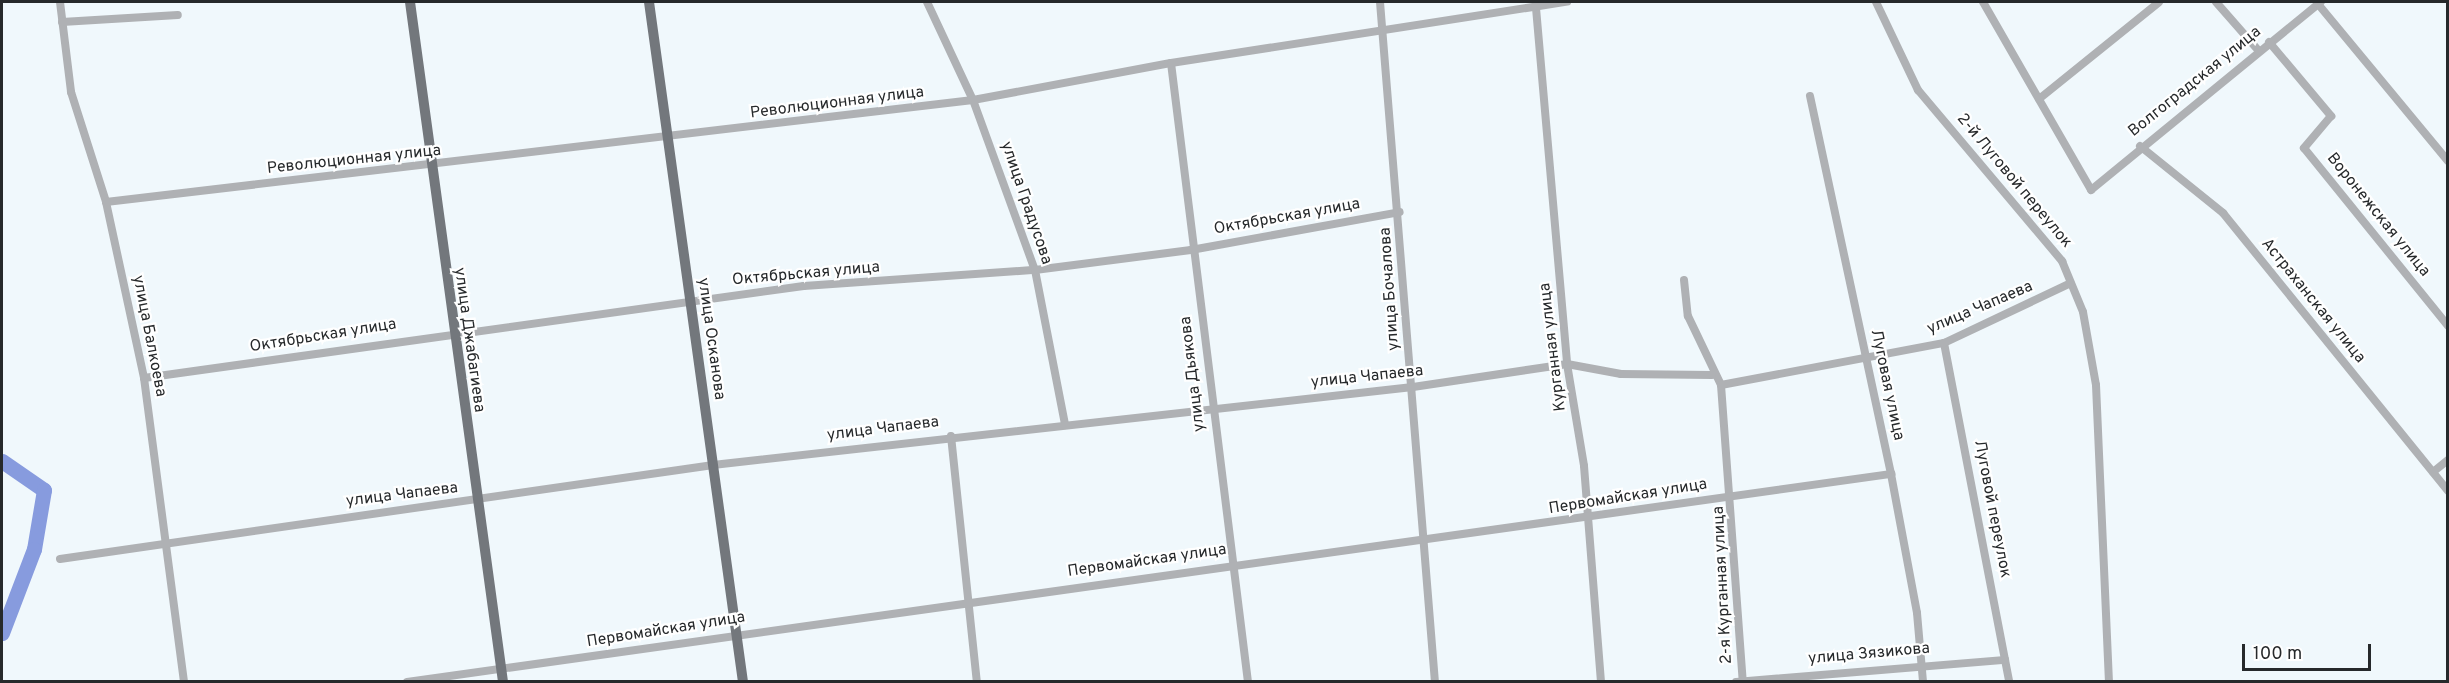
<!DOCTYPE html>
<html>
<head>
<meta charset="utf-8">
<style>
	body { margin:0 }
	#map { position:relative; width:2449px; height:683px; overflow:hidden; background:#f0f8fc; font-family:Overpass,sans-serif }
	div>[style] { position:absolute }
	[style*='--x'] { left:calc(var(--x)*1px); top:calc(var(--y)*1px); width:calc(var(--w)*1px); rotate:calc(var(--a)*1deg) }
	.river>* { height:15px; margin:-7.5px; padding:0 7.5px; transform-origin:7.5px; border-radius:7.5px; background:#879bde }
	.minor>* { height:8px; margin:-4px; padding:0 4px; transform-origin:4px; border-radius:4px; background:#afb1b4 }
	.major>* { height:10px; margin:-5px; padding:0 5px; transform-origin:5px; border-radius:5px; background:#73777c }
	span { translate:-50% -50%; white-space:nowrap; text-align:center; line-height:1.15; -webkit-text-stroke:4.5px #fff; paint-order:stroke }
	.street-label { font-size:16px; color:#26292b }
	.frame { position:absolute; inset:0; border:3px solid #26292b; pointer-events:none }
	.scale { position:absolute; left:2242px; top:644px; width:129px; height:27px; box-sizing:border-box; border:3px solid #26292b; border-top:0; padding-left:8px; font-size:18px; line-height:21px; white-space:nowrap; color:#26292b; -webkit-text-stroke:4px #fff; paint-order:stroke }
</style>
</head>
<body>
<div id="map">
	<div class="river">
		<i style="--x:2;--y:461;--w:51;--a:34.6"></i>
		<i style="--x:44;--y:490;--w:60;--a:99.6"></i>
		<i style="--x:34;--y:549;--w:90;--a:110.9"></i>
	</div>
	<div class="minor">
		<i style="--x:60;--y:2;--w:91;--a:83"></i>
		<i style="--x:71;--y:92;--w:115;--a:72.3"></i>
		<i style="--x:106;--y:202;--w:180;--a:77.8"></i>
		<i style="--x:144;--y:378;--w:307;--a:82.5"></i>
		<i style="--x:927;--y:2;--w:108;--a:64.9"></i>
		<i style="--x:973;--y:100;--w:181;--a:70"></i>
		<i style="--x:1035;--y:270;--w:158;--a:79"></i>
		<i style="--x:1380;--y:2;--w:682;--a:85.38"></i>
		<i style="--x:1876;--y:2;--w:98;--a:64.5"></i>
		<i style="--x:1918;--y:90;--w:224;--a:49.9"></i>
		<i style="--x:2062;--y:261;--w:55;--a:67.6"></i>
		<i style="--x:2083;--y:312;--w:74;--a:79.9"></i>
		<i style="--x:2096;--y:385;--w:297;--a:87.5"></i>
		<i style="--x:1983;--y:2;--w:217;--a:60.1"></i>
		<i style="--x:2091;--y:190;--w:297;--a:-39.3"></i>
		<i style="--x:2216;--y:2;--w:64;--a:48.8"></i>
		<i style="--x:2318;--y:4;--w:204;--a:50.4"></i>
		<i style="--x:1536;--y:8;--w:357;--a:85"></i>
		<i style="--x:1567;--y:364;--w:103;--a:80.5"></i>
		<i style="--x:1584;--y:466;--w:217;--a:85.5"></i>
		<i style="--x:62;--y:22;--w:116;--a:-3.5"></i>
		<i style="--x:2269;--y:42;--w:97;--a:50"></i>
		<i style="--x:2331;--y:116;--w:42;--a:130.2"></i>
		<i style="--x:2304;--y:148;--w:229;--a:51"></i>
		<i style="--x:1171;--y:63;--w:624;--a:82.91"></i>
		<i style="--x:1810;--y:96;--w:387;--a:77.9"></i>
		<i style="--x:1891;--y:474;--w:141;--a:79.4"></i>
		<i style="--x:1917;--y:613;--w:69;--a:85"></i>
		<i style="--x:2039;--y:99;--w:154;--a:-38.9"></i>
		<i style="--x:2140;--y:146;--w:107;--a:38.9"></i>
		<i style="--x:2223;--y:213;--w:358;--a:51"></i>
		<i style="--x:106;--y:202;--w:873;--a:-6.71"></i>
		<i style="--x:973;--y:100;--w:201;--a:-10.6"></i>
		<i style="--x:1171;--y:63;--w:401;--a:-8.8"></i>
		<i style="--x:1684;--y:280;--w:36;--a:84"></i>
		<i style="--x:1688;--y:316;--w:76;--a:64.4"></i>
		<i style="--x:1721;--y:385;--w:298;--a:85.8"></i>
		<i style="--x:1944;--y:343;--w:345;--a:79.1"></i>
		<i style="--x:144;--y:378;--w:666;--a:-7.94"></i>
		<i style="--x:804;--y:286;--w:232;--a:-4"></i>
		<i style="--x:1035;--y:270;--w:157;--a:-7.3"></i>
		<i style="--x:1191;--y:250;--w:212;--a:-10.3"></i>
		<i style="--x:1721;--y:385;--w:227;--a:-10.7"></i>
		<i style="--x:1944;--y:343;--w:140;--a:-25.3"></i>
		<i style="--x:951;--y:436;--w:247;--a:84"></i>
		<i style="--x:2433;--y:472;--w:19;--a:-39"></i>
		<i style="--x:60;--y:559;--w:660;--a:-8.19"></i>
		<i style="--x:713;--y:465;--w:704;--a:-6.36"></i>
		<i style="--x:1413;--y:387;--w:156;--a:-8.5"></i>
		<i style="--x:1567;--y:364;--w:55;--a:10.5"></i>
		<i style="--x:1621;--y:374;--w:91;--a:0.6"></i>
		<i style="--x:407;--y:682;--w:1499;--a:-7.98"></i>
		<i style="--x:1736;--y:682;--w:270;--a:-4.7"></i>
	</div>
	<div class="major">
		<i style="--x:410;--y:2;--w:686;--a:82.21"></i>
		<i style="--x:649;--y:2;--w:686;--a:82.13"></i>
	</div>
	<div class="street-label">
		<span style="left:2195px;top:82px;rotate:-39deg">Волгоградская улица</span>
		<span style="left:837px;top:103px;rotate:-7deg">Революционная улица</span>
		<span style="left:354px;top:160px;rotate:-6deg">Революционная улица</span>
		<span style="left:2014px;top:181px;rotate:50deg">2-й Луговой переулок</span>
		<span style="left:1026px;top:203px;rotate:71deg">улица Градусова</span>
		<span style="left:2378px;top:215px;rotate:51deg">Воронежская улица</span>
		<span style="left:1287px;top:217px;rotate:-10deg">Октябрьская улица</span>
		<span style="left:806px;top:274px;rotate:-5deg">Октябрьская улица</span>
		<span style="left:1390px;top:289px;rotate:-94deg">улица Бочалова</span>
		<span style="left:2313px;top:301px;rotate:51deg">Астраханская улица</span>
		<span style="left:1980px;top:308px;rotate:-23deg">улица Чапаева</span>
		<span style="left:149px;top:336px;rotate:79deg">улица Балкоева</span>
		<span style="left:323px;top:336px;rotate:-9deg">Октябрьская улица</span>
		<span style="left:711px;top:339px;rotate:82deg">улица Осканова</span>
		<span style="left:469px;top:340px;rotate:82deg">улица Джабагиева</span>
		<span style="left:1553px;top:347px;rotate:-97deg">Курганная улица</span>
		<span style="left:1193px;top:374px;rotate:-97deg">улица Дьякова</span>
		<span style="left:1367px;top:377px;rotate:-6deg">улица Чапаева</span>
		<span style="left:1887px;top:385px;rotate:78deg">Луговая улица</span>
		<span style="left:883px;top:429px;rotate:-7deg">улица Чапаева</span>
		<span style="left:402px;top:495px;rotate:-7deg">улица Чапаева</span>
		<span style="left:1628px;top:497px;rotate:-9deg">Первомайская улица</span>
		<span style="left:1992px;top:509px;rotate:79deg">Луговой переулок</span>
		<span style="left:1147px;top:561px;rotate:-8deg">Первомайская улица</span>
		<span style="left:1723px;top:585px;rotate:-93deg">2-я Курганная улица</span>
		<span style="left:666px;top:630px;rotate:-9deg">Первомайская улица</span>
		<span style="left:1869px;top:654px;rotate:-5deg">улица Зязикова</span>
	</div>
	<div class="frame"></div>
	<div class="scale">100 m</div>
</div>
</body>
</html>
